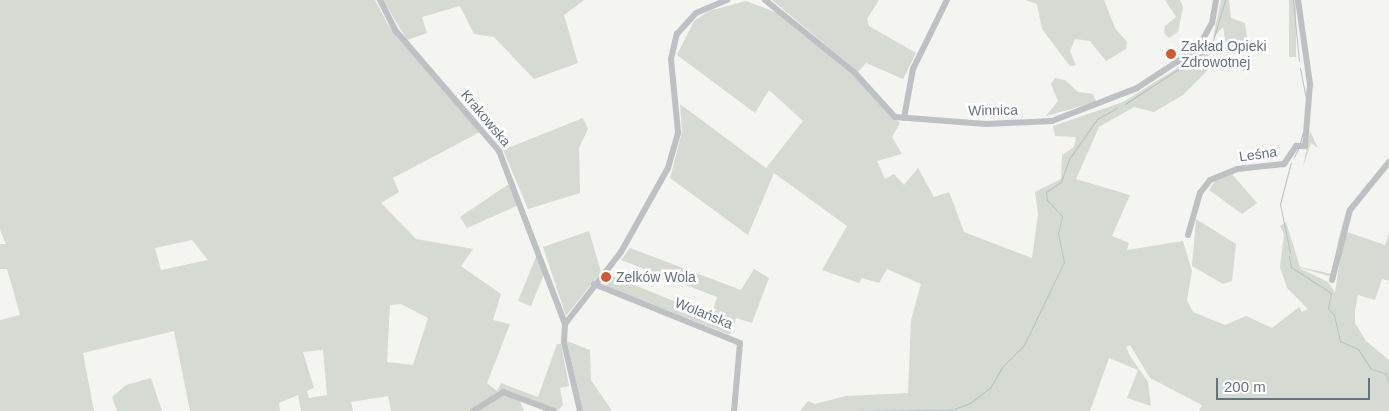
<!DOCTYPE html>
<html>
<head>
<meta charset="utf-8">
<style>
	body { margin:0 }
	#map { position:relative; width:1389px; height:411px; overflow:hidden; background:#f4f4f0; font-family:Arial,sans-serif }
	div>[style] { position:absolute }
	[style*='--x'] { left:calc(var(--x)*1px); top:calc(var(--y)*1px); width:calc(var(--w)*1px); rotate:calc(var(--a)*1deg) }
	.green>* { inset:0; background:#d5dad2; transform-origin:0 0 }
	.stream>* { height:1px; margin:-0.5px; padding:0 0.5px; transform-origin:0.5px; border-radius:0.5px; background:#b6c1c4 }
	.minor>* { height:6px; margin:-3px; padding:0 3px; transform-origin:3px; border-radius:3px; background:#bdc1c4 }
	.dots>* { width:14px; height:14px; translate:-50% -50%; box-sizing:border-box; border:2px solid #fff; border-radius:50% }
	span { translate:-50% -50%; white-space:nowrap; text-align:center; line-height:1.15; -webkit-text-stroke:5px #fff; paint-order:stroke }
	.poi-label { font-size:14px; color:#65737f }
	.left { translate:0 -50%; text-align:left }
	.street-label { font-size:14px; color:#65737f }
	.scale { position:absolute; left:1216px; top:378px; width:154px; height:22px; box-sizing:border-box; border:2px solid #65737f; border-top:0; padding-left:6px; font-size:15px; line-height:18px; white-space:nowrap; color:#65737f; -webkit-text-stroke:4px #fff; paint-order:stroke }
</style>
</head>
<body>
<div id="map">
	<div class="green">
		<i style="clip-path:polygon(evenodd,0 0,375px 0,387px 23px,480px 132px,393px 178px,399px 192px,381px 203px,416px 239px,473px 249px,461px 266px,501px 294px,493px 320px,510px 324px,487px 383px,497px 391px,501px 383px,538px 397px,557px 344px,561px 344px,569px 386px,560px 388px,563px 405px,557px 411px,502px 391px,471px 411px,391px 411px,388px 396px,351px 402px,353px 411px,301px 411px,298px 395px,279px 403px,280px 411px,190px 411px,174px 331px,83px 353px,94px 411px,0 411px,0 320px,20px 315px,7px 269px,0 269px,0 244px,6px 244px,0 230px,0 0,192px 240px,208px 260px,161px 270px,155px 248px,192px 240px,0 0,401px 304px,428px 318px,413px 365px,387px 362px,390px 305px,401px 304px,0 0,323px 350px,327px 395px,309px 398px,307px 391px,314px 388px,303px 352px,323px 350px)"></i>
		<i style="clip-path:polygon(383px 0,584px 0,564px 15px,578px 63px,534px 79px,494px 37px,474px 34px,460px 6px,422px 17px,427px 33px,407px 40px)"></i>
		<i style="clip-path:polygon(772px 0,879px 0,867px 19px,869px 26px,916px 53px,903px 79px,866px 63px,858px 72px)"></i>
		<i style="clip-path:polygon(1025px 0,1104px 0,1115px 28px,1127px 42px,1126px 49px,1106px 61px,1090px 41px,1075px 39px,1070px 51px,1076px 65px,1070px 66px,1042px 29px,1037px 4px)"></i>
		<i style="clip-path:polygon(1165px 0,1180px 0,1183px 7px,1178px 32px,1169px 38px,1164px 33px,1165px 26px,1176px 17px)"></i>
		<i style="clip-path:polygon(1221px 0,1229px 0,1231px 18px,1245px 23px,1247px 40px,1241px 49px,1227px 53px,1223px 27px,1213px 38px)"></i>
		<i style="left:1289px;top:0;width:7px;height:57px"></i>
		<i style="clip-path:polygon(746px 1px,783px 15px,848px 69px,900px 123px,892px 137px,902px 154px,877px 161px,885px 179px,894px 174px,904px 185px,918px 168px,934px 197px,949px 192px,964px 232px,1032px 258px,1038px 214px,1035px 192px,1061px 179px,1062px 155px,1074px 147px,1076px 137px,1055px 136px,1053px 126px,1123px 102px,1208px 49px,1209px 69px,1183px 95px,1154px 112px,1134px 107px,1099px 127px,1076px 179px,1130px 195px,1112px 236px,1129px 243px,1127px 250px,1183px 241px,1192px 271px,1187px 300px,1193px 312px,1225px 325px,1246px 316px,1272px 328px,1299px 307px,1302px 312px,1308px 309px,1287px 288px,1280px 267px,1284px 234px,1280px 226px,1286px 222px,1300px 267px,1332px 274px,1338px 241px,1347px 208px,1349px 210px,1332px 277px,1297px 267px,1328px 282px,1335px 293px,1344px 231px,1385px 245px,1389px 234px,1389px 281px,1382px 279px,1375px 300px,1358px 295px,1355px 311px,1355px 323px,1366px 341px,1389px 360px,1389px 411px,1199px 411px,1202px 405px,1150px 378px,1130px 345px,1126px 347px,1130px 356px,1148px 382px,1151px 406px,1127px 398px,1138px 370px,1109px 358px,1090px 411px,800px 411px,808px 401px,815px 404px,846px 396px,908px 393px,911px 320px,921px 284px,887px 269px,879px 283px,862px 278px,859px 283px,822px 270px,847px 226px,774px 173px,748px 235px,670px 178px,682px 132px,680px 104px,766px 168px,803px 121px,769px 90px,755px 113px,677px 55px,694px 21px,709px 11px)"></i>
		<i style="clip-path:polygon(1055px 78px,1065px 80px,1078px 92px,1093px 94px,1096px 102px,1046px 116px,1058px 101px,1051px 84px)"></i>
		<i style="clip-path:polygon(583px 118px,588px 129px,579px 148px,580px 193px,528px 209px,503px 150px)"></i>
		<i style="clip-path:polygon(1310px 131px,1318px 148px,1311px 143px,1303px 167px)"></i>
		<i style="clip-path:polygon(1232px 174px,1257px 203px,1242px 214px,1209px 190px,1215px 181px)"></i>
		<i style="clip-path:polygon(512px 182px,521px 204px,467px 228px,460px 217px)"></i>
		<i style="clip-path:polygon(1196px 219px,1236px 244px,1232px 281px,1223px 284px,1192px 266px)"></i>
		<i style="clip-path:polygon(589px 231px,601px 272px,566px 316px,543px 247px)"></i>
		<i style="clip-path:polygon(630px 248px,741px 290px,754px 269px,769px 278px,752px 323px,736px 318px,730px 335px,608px 287px,604px 282px,612px 276px,711px 316px,717px 297px,621px 260px)"></i>
		<i style="clip-path:polygon(538px 252px,545px 272px,531px 306px,518px 301px)"></i>
		<i style="clip-path:polygon(567px 341px,590px 350px,591px 380px,612px 411px,583px 411px)"></i>
		<i style="clip-path:polygon(151px 378px,162px 411px,117px 411px,112px 397px,126px 385px)"></i>
		<i style="clip-path:polygon(502px 393px,519px 399px,524px 411px,475px 411px)"></i>
	</div>
	<div class="stream">
		<i style="--x:1293;--y:0;--w:61;--a:84.4"></i>
		<i style="--x:1212;--y:44;--w:46;--a:-73.5"></i>
		<i style="--x:1300;--y:68;--w:31;--a:79"></i>
		<i style="--x:1125;--y:104;--w:100;--a:-33.2"></i>
		<i style="--x:1300;--y:143;--w:11;--a:-75"></i>
		<i style="--x:1294;--y:157;--w:9;--a:-63"></i>
		<i style="--x:1290;--y:253;--w:50;--a:-101.5"></i>
		<i style="--x:1280;--y:204;--w:43;--a:-75.3"></i>
		<i style="--x:1289;--y:256;--w:11;--a:80"></i>
		<i style="--x:1291;--y:267;--w:48;--a:33"></i>
		<i style="--x:1331;--y:293;--w:15;--a:101"></i>
		<i style="--x:1328;--y:308;--w:9;--a:49"></i>
		<i style="--x:1334;--y:315;--w:27;--a:77"></i>
		<i style="--x:1340;--y:341;--w:20;--a:24"></i>
		<i style="--x:1358;--y:349;--w:24;--a:57"></i>
		<i style="--x:1371;--y:369;--w:15;--a:16"></i>
		<i style="--x:1385;--y:373;--w:11;--a:68"></i>
		<i style="--x:852;--y:411;--w:99;--a:-0.6"></i>
		<i style="--x:951;--y:410;--w:20;--a:-20"></i>
		<i style="--x:970;--y:403;--w:25;--a:-37"></i>
		<i style="--x:990;--y:388;--w:24;--a:-60"></i>
		<i style="--x:1002;--y:367;--w:31;--a:-45"></i>
		<i style="--x:1024;--y:345;--w:92;--a:-64.3"></i>
		<i style="--x:1064;--y:262;--w:29;--a:-102"></i>
		<i style="--x:1058;--y:234;--w:18;--a:-77"></i>
		<i style="--x:1062;--y:216;--w:22;--a:-133"></i>
		<i style="--x:1047;--y:200;--w:8;--a:-97"></i>
		<i style="--x:1046;--y:192;--w:18;--a:-34"></i>
		<i style="--x:1061;--y:182;--w:24;--a:-71"></i>
		<i style="--x:1069;--y:159;--w:49;--a:-55"></i>
		<i style="--x:1097;--y:119;--w:23;--a:-29"></i>
	</div>
	<div class="minor">
		<i style="--x:380;--y:0;--w:34;--a:63"></i>
		<i style="--x:395;--y:30;--w:160;--a:49.3"></i>
		<i style="--x:499;--y:151;--w:185;--a:69.1"></i>
		<i style="--x:765;--y:0;--w:114;--a:39"></i>
		<i style="--x:854;--y:72;--w:61;--a:47.7"></i>
		<i style="--x:895;--y:117;--w:91;--a:4.4"></i>
		<i style="--x:986;--y:124;--w:66;--a:-2.6"></i>
		<i style="--x:1052;--y:121;--w:91;--a:-21.2"></i>
		<i style="--x:1137;--y:88;--w:73;--a:-33.3"></i>
		<i style="--x:1198;--y:48;--w:29;--a:-61"></i>
		<i style="--x:1212;--y:23;--w:23;--a:-80"></i>
		<i style="--x:904;--y:118;--w:50;--a:-79.6"></i>
		<i style="--x:913;--y:69;--w:77;--a:-63.8"></i>
		<i style="--x:1188;--y:235;--w:44;--a:-74.1"></i>
		<i style="--x:1200;--y:193;--w:16;--a:-52"></i>
		<i style="--x:1210;--y:180;--w:29;--a:-22"></i>
		<i style="--x:1237;--y:169;--w:47;--a:-6.1"></i>
		<i style="--x:1284;--y:164;--w:22;--a:-56"></i>
		<i style="--x:1296;--y:146;--w:9;--a:0"></i>
		<i style="--x:1305;--y:146;--w:62;--a:-85.4"></i>
		<i style="--x:1310;--y:84;--w:85;--a:-98.1"></i>
		<i style="--x:1332;--y:280;--w:72;--a:-75.6"></i>
		<i style="--x:1350;--y:210;--w:62;--a:-50.9"></i>
		<i style="--x:594;--y:284;--w:157;--a:22"></i>
		<i style="--x:740;--y:343;--w:68;--a:95"></i>
		<i style="--x:473;--y:411;--w:36;--a:-32"></i>
		<i style="--x:503;--y:392;--w:54;--a:20.4"></i>
		<i style="--x:580;--y:411;--w:71;--a:-103.1"></i>
		<i style="--x:564;--y:342;--w:18;--a:-87"></i>
		<i style="--x:565;--y:324;--w:91;--a:-52.1"></i>
		<i style="--x:621;--y:252;--w:96;--a:-60.8"></i>
		<i style="--x:668;--y:168;--w:37;--a:-74"></i>
		<i style="--x:678;--y:132;--w:73;--a:-95.5"></i>
		<i style="--x:671;--y:59;--w:26;--a:-77"></i>
		<i style="--x:677;--y:34;--w:28;--a:-48"></i>
		<i style="--x:696;--y:13;--w:34;--a:-23"></i>
	</div>
	<div class="dots">
		<i style="left:1171px;top:54px;background:#d35931"></i>
		<i style="left:606px;top:277px;background:#d35931"></i>
	</div>
	<div class="poi-label">
		<span class="left" style="left:1181px;top:54px">Zakład Opieki<br>Zdrowotnej</span>
		<span class="left" style="left:616px;top:277px">Zelków Wola</span>
	</div>
	<div class="street-label">
		<span style="left:993px;top:110px;rotate:-1deg">Winnica</span>
		<span style="left:486px;top:118px;rotate:50deg">Krakowska</span>
		<span style="left:1258px;top:154px;rotate:-8deg">Leśna</span>
		<span style="left:704px;top:313px;rotate:22deg">Wolańska</span>
	</div>
	<div class="scale">200 m</div>
</div>
</body>
</html>
